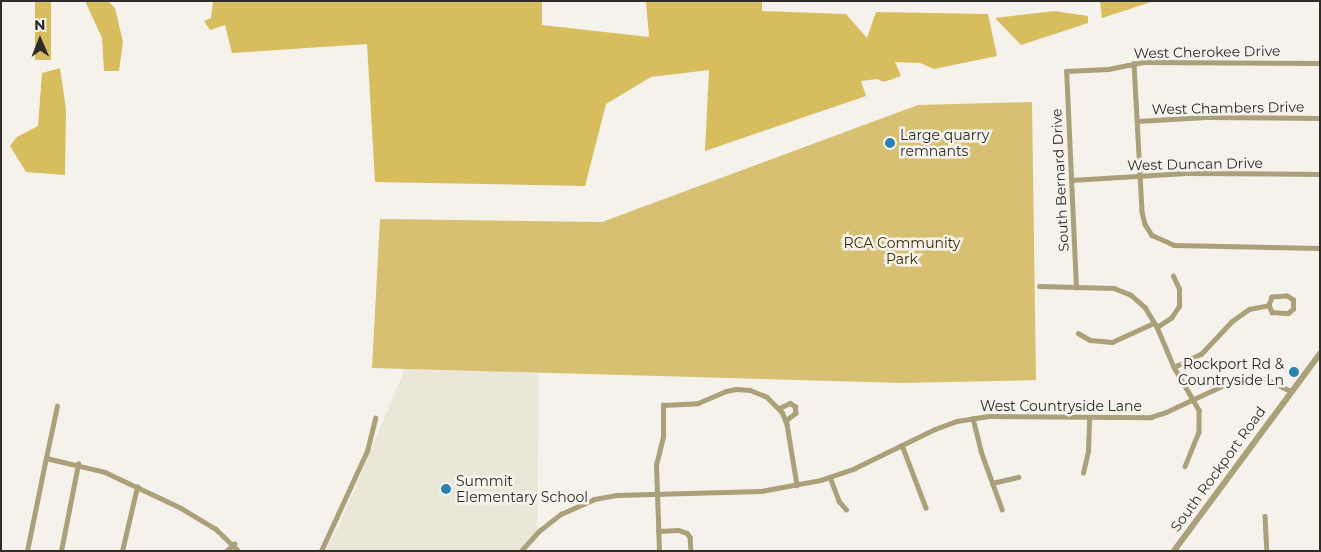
<!DOCTYPE html>
<html>
<head>
<meta charset="utf-8">
<style>
	body { margin:0 }
	#map { position:relative; width:1321px; height:552px; overflow:hidden; background:#f4f2eb; font-family:Montserrat,sans-serif }
	div>[style] { position:absolute }
	[style*='--x'] { left:calc(var(--x)*1px); top:calc(var(--y)*1px); width:calc(var(--w)*1px); rotate:calc(var(--a)*1deg) }
	.built>* { inset:0; background:#eae6d8 }
	.green>* { inset:0; background:#d7c071 }
	.forest>* { inset:0; background:#d8bd5f; transform-origin:0 0 }
	.minor>* { height:4.5px; margin:-2.25px; padding:0 2.25px; transform-origin:2.25px; border-radius:2.25px; background:#aba07a }
	.tertiary>* { height:5.5px; margin:-2.75px; padding:0 2.75px; transform-origin:2.75px; border-radius:2.75px; background:#aba07a }
	.dots>* { width:14px; height:14px; translate:-50% -50%; box-sizing:border-box; border:2px solid #f4f2eb; border-radius:50% }
	span { translate:-50% -50%; white-space:nowrap; text-align:center; line-height:1.15; -webkit-text-stroke:5px #f4f2eb; paint-order:stroke }
	.street-label { font-size:14px; color:#2d2c2a }
	.poi-label { font-size:14px; color:#2d2c2a }
	.left { translate:0 -50%; text-align:left }
	.right { translate:-100% -50%; text-align:right }
	.park-label { font-size:14px; color:#392e03 }
	.frame { position:absolute; inset:0; border:2px solid #2d2c2a; pointer-events:none }
	.north { position:absolute; left:15px; top:15px; width:50px; height:50px; -webkit-text-stroke:4px #f4f2eb; paint-order:stroke; rotate:359deg; font-size:14px; font-weight:700; line-height:20px; text-align:center; color:#2d2c2a }
	.north::after { content:''; display:block; margin:auto; width:18px; height:22px; background:#2d2c2a; clip-path:polygon(50% 0,100% 100%,50% 72%,0 100%) }
</style>
</head>
<body>
<div id="map">
	<div class="built">
		<i style="clip-path:polygon(405px 369px,539px 373px,537px 533px,521px 551px,324px 551px,339px 526px)"></i>
	</div>
	<div class="green">
		<i style="clip-path:polygon(1032px 102px,1036px 380px,903px 383px,372px 368px,380px 219px,602px 222px,918px 105px)"></i>
	</div>
	<div class="forest">
		<i style="left:35px;top:1px;width:16px;height:59px"></i>
		<i style="clip-path:polygon(85px 1px,108px 1px,115px 8px,123px 42px,119px 71px,104px 71px,102px 38px)"></i>
		<i style="clip-path:polygon(213px 1px,542px 1px,542px 25px,649px 37px,646px 1px,762px 1px,762px 11px,846px 14px,867px 38px,876px 12px,988px 14px,997px 56px,934px 69px,920px 63px,895px 62px,901px 76px,884px 82px,877px 79px,861px 81px,866px 96px,705px 151px,709px 70px,651px 77px,606px 104px,585px 186px,375px 182px,367px 44px,232px 53px,225px 25px,210px 30px,204px 21px,211px 18px)"></i>
		<i style="clip-path:polygon(1100px 1px,1154px 1px,1102px 18px)"></i>
		<i style="clip-path:polygon(1054px 11px,1088px 16px,1088px 23px,1021px 45px,995px 18px)"></i>
		<i style="clip-path:polygon(60px 68px,66px 109px,65px 175px,26px 172px,10px 146px,17px 137px,38px 126px,42px 73px)"></i>
	</div>
	<div class="minor">
		<i style="--x:1134;--y:63;--w:149;--a:86.9"></i>
		<i style="--x:1142;--y:212;--w:12;--a:76"></i>
		<i style="--x:1145;--y:224;--w:13;--a:58"></i>
		<i style="--x:1152;--y:235;--w:24;--a:24"></i>
		<i style="--x:1174;--y:245;--w:146;--a:1.2"></i>
		<i style="--x:1137;--y:121;--w:69;--a:-3.3"></i>
		<i style="--x:1206;--y:117;--w:114;--a:0.5"></i>
		<i style="--x:1071;--y:180;--w:115;--a:-3.5"></i>
		<i style="--x:1186;--y:173;--w:134;--a:0.4"></i>
		<i style="--x:1039;--y:286;--w:75;--a:1.5"></i>
		<i style="--x:1114;--y:288;--w:18;--a:22"></i>
		<i style="--x:1131;--y:295;--w:18;--a:41"></i>
		<i style="--x:1145;--y:307;--w:23;--a:59"></i>
		<i style="--x:1157;--y:327;--w:43;--a:67"></i>
		<i style="--x:1174;--y:367;--w:50;--a:59.8"></i>
		<i style="--x:1199;--y:410;--w:22;--a:90"></i>
		<i style="--x:1199;--y:432;--w:37;--a:112"></i>
		<i style="--x:1076;--y:288;--w:217;--a:-92.6"></i>
		<i style="--x:1066;--y:71;--w:42;--a:-2.7"></i>
		<i style="--x:1108;--y:69;--w:36;--a:-11"></i>
		<i style="--x:1143;--y:62;--w:177;--a:0.3"></i>
		<i style="--x:1157;--y:327;--w:17;--a:-33"></i>
		<i style="--x:1171;--y:318;--w:14;--a:-56"></i>
		<i style="--x:1179;--y:306;--w:17;--a:-90"></i>
		<i style="--x:1179;--y:289;--w:14;--a:-115"></i>
		<i style="--x:1078;--y:333;--w:14;--a:30"></i>
		<i style="--x:1090;--y:340;--w:22;--a:5"></i>
		<i style="--x:1112;--y:342;--w:46;--a:-24.3"></i>
		<i style="--x:1174;--y:367;--w:30;--a:-26"></i>
		<i style="--x:1201;--y:354;--w:45;--a:-46.8"></i>
		<i style="--x:1232;--y:321;--w:21;--a:-35"></i>
		<i style="--x:1249;--y:309;--w:20;--a:-11"></i>
		<i style="--x:1269;--y:305;--w:8;--a:67"></i>
		<i style="--x:1272;--y:312;--w:16;--a:4"></i>
		<i style="--x:1288;--y:313;--w:6;--a:-39"></i>
		<i style="--x:1293;--y:309;--w:9;--a:-90"></i>
		<i style="--x:1293;--y:300;--w:7;--a:-146"></i>
		<i style="--x:1287;--y:296;--w:15;--a:176"></i>
		<i style="--x:1272;--y:297;--w:9;--a:111"></i>
		<i style="--x:779;--y:408;--w:12;--a:-24"></i>
		<i style="--x:790;--y:403;--w:6;--a:31"></i>
		<i style="--x:795;--y:406;--w:7;--a:82"></i>
		<i style="--x:796;--y:413;--w:13;--a:141"></i>
		<i style="--x:973;--y:418;--w:34;--a:76"></i>
		<i style="--x:981;--y:451;--w:62;--a:70.1"></i>
		<i style="--x:902;--y:445;--w:67;--a:69.1"></i>
		<i style="--x:46;--y:458;--w:53;--a:-78.1"></i>
		<i style="--x:1083;--y:473;--w:23;--a:-77"></i>
		<i style="--x:1088;--y:451;--w:33;--a:-88"></i>
		<i style="--x:830;--y:477;--w:26;--a:69"></i>
		<i style="--x:839;--y:501;--w:11;--a:49"></i>
		<i style="--x:992;--y:483;--w:27;--a:-13"></i>
		<i style="--x:1265;--y:516;--w:35;--a:87"></i>
		<i style="--x:658;--y:531;--w:20;--a:-3"></i>
		<i style="--x:678;--y:530;--w:9;--a:18"></i>
		<i style="--x:687;--y:533;--w:5;--a:53"></i>
		<i style="--x:690;--y:537;--w:14;--a:86"></i>
		<i style="--x:27;--y:551;--w:95;--a:-78.5"></i>
		<i style="--x:46;--y:458;--w:61;--a:13.3"></i>
		<i style="--x:105;--y:472;--w:84;--a:25.3"></i>
		<i style="--x:181;--y:508;--w:41;--a:31"></i>
		<i style="--x:216;--y:529;--w:32;--a:44"></i>
		<i style="--x:61;--y:551;--w:89;--a:-78.9"></i>
		<i style="--x:122;--y:551;--w:66;--a:-76.8"></i>
		<i style="--x:226;--y:551;--w:11;--a:-41"></i>
		<i style="--x:321;--y:551;--w:110;--a:-65.3"></i>
		<i style="--x:367;--y:451;--w:34;--a:-76"></i>
		<i style="--x:521;--y:551;--w:27;--a:-48"></i>
		<i style="--x:539;--y:531;--w:28;--a:-38"></i>
		<i style="--x:561;--y:514;--w:36;--a:-24"></i>
		<i style="--x:594;--y:499;--w:22;--a:-10"></i>
		<i style="--x:616;--y:495;--w:145;--a:-1.6"></i>
		<i style="--x:761;--y:491;--w:61;--a:-10.4"></i>
		<i style="--x:821;--y:480;--w:36;--a:-19"></i>
		<i style="--x:855;--y:468;--w:89;--a:-26"></i>
		<i style="--x:935;--y:429;--w:23;--a:-20"></i>
		<i style="--x:957;--y:421;--w:33;--a:-9"></i>
		<i style="--x:990;--y:416;--w:161;--a:0.4"></i>
		<i style="--x:1151;--y:417;--w:16;--a:-18"></i>
		<i style="--x:1166;--y:412;--w:76;--a:-24.9"></i>
		<i style="--x:1235;--y:380;--w:14;--a:-12"></i>
		<i style="--x:1249;--y:377;--w:17;--a:7"></i>
		<i style="--x:1266;--y:379;--w:28;--a:26"></i>
		<i style="--x:659;--y:551;--w:86;--a:-92"></i>
		<i style="--x:656;--y:465;--w:30;--a:-76"></i>
		<i style="--x:663;--y:436;--w:31;--a:-90"></i>
		<i style="--x:663;--y:405;--w:35;--a:-3"></i>
		<i style="--x:698;--y:403;--w:30;--a:-23"></i>
		<i style="--x:726;--y:391;--w:10;--a:-11"></i>
		<i style="--x:736;--y:389;--w:14;--a:4"></i>
		<i style="--x:750;--y:390;--w:18;--a:22"></i>
		<i style="--x:767;--y:397;--w:21;--a:45"></i>
		<i style="--x:782;--y:412;--w:13;--a:67"></i>
		<i style="--x:787;--y:424;--w:62;--a:80.7"></i>
	</div>
	<div class="tertiary">
		<i style="--x:1174;--y:551;--w:245;--a:-53.5"></i>
	</div>
	<div class="dots">
		<i style="left:890px;top:143px;background:#2b81b0"></i>
		<i style="left:1294px;top:372px;background:#2b81b0"></i>
		<i style="left:446px;top:489px;background:#2b81b0"></i>
	</div>
	<div class="street-label">
		<span style="left:1207px;top:52px;rotate:-1deg">West Cherokee Drive</span>
		<span style="left:1228px;top:108px;rotate:-1deg">West Chambers Drive</span>
		<span style="left:1195px;top:164px;rotate:-1deg">West Duncan Drive</span>
		<span style="left:1060px;top:180px;rotate:-93deg">South Bernard Drive</span>
		<span style="left:1061px;top:406px">West Countryside Lane</span>
		<span style="left:1218px;top:469px;rotate:-54deg">South Rockport Road</span>
	</div>
	<div class="poi-label">
		<span class="left" style="left:900px;top:143px">Large quarry<br>remnants</span>
		<span class="right" style="left:1284px;top:372px">Rockport Rd &amp;<br>Countryside Ln</span>
		<span class="left" style="left:456px;top:489px">Summit<br>Elementary School</span>
	</div>
	<div class="park-label">
		<span style="left:902px;top:251px">RCA Community<br>Park</span>
	</div>
	<div class="frame"></div>
	<div class="north">N</div>
</div>
</body>
</html>
